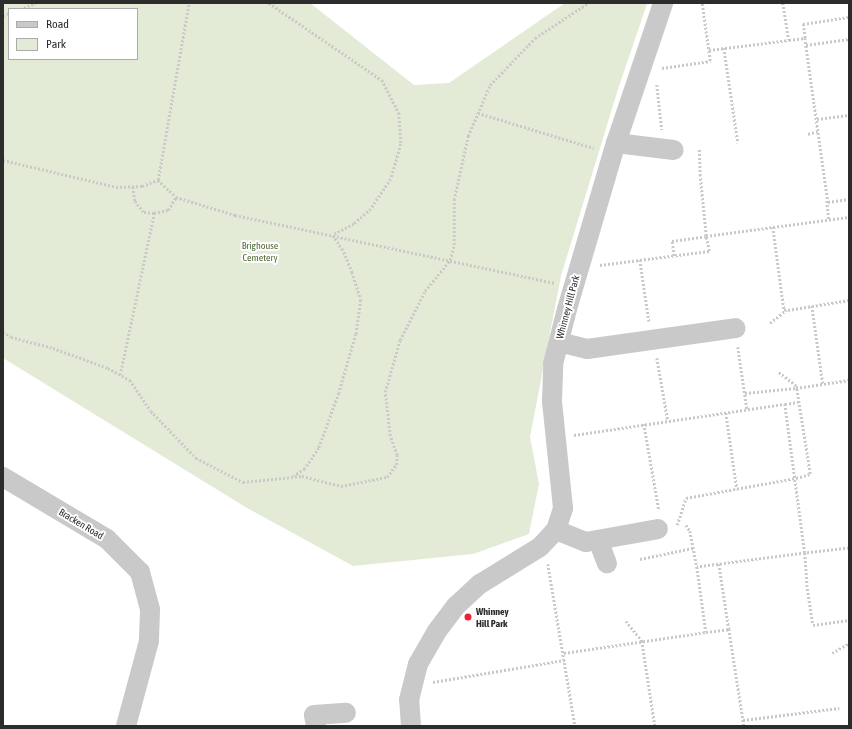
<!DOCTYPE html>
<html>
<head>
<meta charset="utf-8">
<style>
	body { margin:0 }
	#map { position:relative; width:852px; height:729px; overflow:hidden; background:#fff; font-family:"Asap Condensed",sans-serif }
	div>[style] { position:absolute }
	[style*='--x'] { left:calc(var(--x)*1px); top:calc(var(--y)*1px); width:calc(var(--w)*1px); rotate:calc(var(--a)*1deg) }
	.green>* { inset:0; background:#e3ebd7 }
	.path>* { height:2.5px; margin-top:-1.25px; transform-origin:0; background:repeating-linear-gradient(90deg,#c9c9c9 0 2px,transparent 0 4px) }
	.minor>* { height:20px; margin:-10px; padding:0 10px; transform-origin:10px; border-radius:10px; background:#c9c9c9 }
	.dots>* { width:11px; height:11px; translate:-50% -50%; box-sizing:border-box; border:2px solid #fff; border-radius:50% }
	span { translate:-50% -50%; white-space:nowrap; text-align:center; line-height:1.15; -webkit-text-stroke:4px #fff; paint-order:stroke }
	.park-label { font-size:10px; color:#506a37 }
	.street-label { font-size:10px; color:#2c2c2c }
	.poi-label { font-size:10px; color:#2c2c2c; font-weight:700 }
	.left { translate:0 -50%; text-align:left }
	.frame { position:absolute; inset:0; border:4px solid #2c2c2c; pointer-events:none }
	.legend { position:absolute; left:8px; top:8px; width:130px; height:52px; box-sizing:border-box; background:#fff; border:1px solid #ababab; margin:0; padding:5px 7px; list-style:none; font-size:12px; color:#2c2c2c }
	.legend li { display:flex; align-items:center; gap:8px; height:20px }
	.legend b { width:20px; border:1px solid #ababab }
</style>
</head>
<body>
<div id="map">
	<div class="green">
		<i style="clip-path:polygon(evenodd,3px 3px,310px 3px,414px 85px,449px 83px,565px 3px,646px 3px,647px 4px,618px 89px,561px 276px,530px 437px,539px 484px,529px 534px,473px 554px,353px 566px,247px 508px,3px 358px,3px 3px,9px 9px,137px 9px,137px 59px,9px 59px,9px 9px)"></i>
	</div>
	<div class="path">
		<i style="--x:269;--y:3;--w:137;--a:34.3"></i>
		<i style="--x:382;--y:80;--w:37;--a:63"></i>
		<i style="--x:399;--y:113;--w:31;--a:86"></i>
		<i style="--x:401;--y:144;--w:36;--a:106"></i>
		<i style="--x:391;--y:179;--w:36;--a:124"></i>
		<i style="--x:371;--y:209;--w:23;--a:139"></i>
		<i style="--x:354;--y:224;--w:24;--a:152"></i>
		<i style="--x:333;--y:235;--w:20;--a:57"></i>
		<i style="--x:344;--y:252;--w:22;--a:68"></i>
		<i style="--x:352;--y:272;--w:29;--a:72"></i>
		<i style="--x:361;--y:300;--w:34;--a:98"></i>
		<i style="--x:356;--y:334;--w:61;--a:106.1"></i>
		<i style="--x:339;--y:393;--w:59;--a:110"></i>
		<i style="--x:319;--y:448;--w:25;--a:124"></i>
		<i style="--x:305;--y:469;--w:13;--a:148"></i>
		<i style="--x:783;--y:3;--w:37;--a:81"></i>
		<i style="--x:789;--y:40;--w:16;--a:-7"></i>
		<i style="--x:805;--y:38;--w:166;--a:82"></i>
		<i style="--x:828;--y:202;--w:21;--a:-8"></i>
		<i style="--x:20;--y:9;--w:17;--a:-21"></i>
		<i style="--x:3;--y:16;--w:7;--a:-27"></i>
		<i style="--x:805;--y:38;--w:14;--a:-98"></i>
		<i style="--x:803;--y:24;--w:47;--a:-8.7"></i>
		<i style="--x:806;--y:45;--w:43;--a:-7.9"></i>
		<i style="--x:724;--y:48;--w:96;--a:81.6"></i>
		<i style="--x:709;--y:50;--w:81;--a:-7.1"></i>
		<i style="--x:662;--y:68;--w:49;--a:-8.3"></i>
		<i style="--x:710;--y:61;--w:59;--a:-97.9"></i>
		<i style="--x:657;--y:85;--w:45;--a:83.7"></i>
		<i style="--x:478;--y:113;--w:121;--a:16.8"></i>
		<i style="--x:817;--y:119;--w:32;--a:-7"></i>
		<i style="--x:808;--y:134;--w:10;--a:-17"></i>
		<i style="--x:3;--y:160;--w:116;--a:13.4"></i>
		<i style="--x:116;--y:187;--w:26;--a:-2"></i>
		<i style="--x:142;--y:186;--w:17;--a:-21"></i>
		<i style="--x:158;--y:180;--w:25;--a:43"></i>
		<i style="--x:176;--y:197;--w:62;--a:17"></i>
		<i style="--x:235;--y:215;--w:328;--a:12"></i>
		<i style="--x:158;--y:180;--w:180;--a:-80.1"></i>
		<i style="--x:133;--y:187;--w:14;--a:82"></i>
		<i style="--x:135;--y:201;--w:14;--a:51"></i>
		<i style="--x:144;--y:212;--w:10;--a:6"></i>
		<i style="--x:827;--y:201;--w:19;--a:84"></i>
		<i style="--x:773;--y:227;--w:83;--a:82.4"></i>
		<i style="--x:784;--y:309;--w:4;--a:14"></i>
		<i style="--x:788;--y:310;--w:62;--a:-9.3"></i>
		<i style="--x:674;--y:256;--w:15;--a:-98"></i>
		<i style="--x:672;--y:241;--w:34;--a:-8"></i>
		<i style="--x:706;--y:236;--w:60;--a:-95.7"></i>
		<i style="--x:700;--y:176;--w:28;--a:-92"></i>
		<i style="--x:640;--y:260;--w:62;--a:81.6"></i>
		<i style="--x:600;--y:265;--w:110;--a:-7.3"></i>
		<i style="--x:709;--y:251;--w:15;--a:-101"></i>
		<i style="--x:706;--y:236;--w:144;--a:-7.6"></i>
		<i style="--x:812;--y:306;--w:79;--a:82"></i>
		<i style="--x:770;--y:323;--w:21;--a:-39"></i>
		<i style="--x:3;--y:332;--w:9;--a:32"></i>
		<i style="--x:11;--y:337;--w:43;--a:14.7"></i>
		<i style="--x:53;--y:348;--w:59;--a:20"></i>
		<i style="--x:108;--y:368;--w:25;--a:29"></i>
		<i style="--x:130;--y:380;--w:37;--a:56"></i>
		<i style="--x:151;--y:411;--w:65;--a:46.2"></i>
		<i style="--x:196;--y:458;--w:53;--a:27.1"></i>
		<i style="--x:243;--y:482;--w:59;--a:-5.8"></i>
		<i style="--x:302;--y:476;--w:40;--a:14.4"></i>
		<i style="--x:341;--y:486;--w:47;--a:-11.1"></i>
		<i style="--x:387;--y:477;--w:15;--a:-53"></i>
		<i style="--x:396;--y:465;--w:10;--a:-84"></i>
		<i style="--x:397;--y:455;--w:20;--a:-110"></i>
		<i style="--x:390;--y:436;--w:44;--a:-96.5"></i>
		<i style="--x:385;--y:392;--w:54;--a:-73.9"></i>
		<i style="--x:400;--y:340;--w:55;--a:-63"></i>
		<i style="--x:425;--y:291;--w:40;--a:-51"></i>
		<i style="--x:450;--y:260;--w:16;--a:-75"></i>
		<i style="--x:454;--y:245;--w:45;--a:-90"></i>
		<i style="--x:454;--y:200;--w:66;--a:-77.7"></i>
		<i style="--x:468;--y:136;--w:56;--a:-66.7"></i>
		<i style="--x:490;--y:85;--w:65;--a:-46.2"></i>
		<i style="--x:535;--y:38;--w:64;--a:-33.4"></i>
		<i style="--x:738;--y:347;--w:63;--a:81.7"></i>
		<i style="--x:657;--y:358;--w:64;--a:80.1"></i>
		<i style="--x:120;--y:375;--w:166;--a:-78.1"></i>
		<i style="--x:154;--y:213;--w:14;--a:-12"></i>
		<i style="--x:168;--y:210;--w:15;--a:-58"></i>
		<i style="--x:745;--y:393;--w:51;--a:-5.6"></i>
		<i style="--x:796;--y:388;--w:54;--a:-8.6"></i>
		<i style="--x:785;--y:404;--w:13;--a:-9"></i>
		<i style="--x:726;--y:413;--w:77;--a:81.8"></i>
		<i style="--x:644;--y:424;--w:87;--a:80.1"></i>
		<i style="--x:574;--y:435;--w:213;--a:-8.4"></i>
		<i style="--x:785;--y:404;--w:150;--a:82.4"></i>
		<i style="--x:805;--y:553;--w:109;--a:172.6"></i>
		<i style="--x:697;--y:567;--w:66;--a:82.1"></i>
		<i style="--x:706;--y:632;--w:23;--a:-7"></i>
		<i style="--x:729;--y:629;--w:98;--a:81.2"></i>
		<i style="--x:677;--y:525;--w:28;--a:-72"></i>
		<i style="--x:686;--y:498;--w:112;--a:-10.3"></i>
		<i style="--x:796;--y:478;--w:15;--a:-16"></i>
		<i style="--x:810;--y:474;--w:89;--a:-99"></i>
		<i style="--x:796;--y:386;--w:23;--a:-142"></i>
		<i style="--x:686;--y:525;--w:7;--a:56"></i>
		<i style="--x:690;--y:531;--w:37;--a:79"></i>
		<i style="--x:849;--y:548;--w:44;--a:173.5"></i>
		<i style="--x:805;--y:553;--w:32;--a:86"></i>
		<i style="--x:807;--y:585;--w:40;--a:81.5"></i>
		<i style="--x:813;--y:625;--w:36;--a:-8"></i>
		<i style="--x:640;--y:559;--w:54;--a:-11.7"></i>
		<i style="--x:548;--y:564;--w:164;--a:80.5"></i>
		<i style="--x:719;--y:564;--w:66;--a:81.3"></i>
		<i style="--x:626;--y:621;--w:26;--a:51"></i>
		<i style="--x:642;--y:641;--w:86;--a:81.3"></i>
		<i style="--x:564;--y:653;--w:144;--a:-8.4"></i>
		<i style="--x:832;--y:653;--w:20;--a:-30"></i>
		<i style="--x:433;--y:682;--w:134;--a:-9.5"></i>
		<i style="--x:743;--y:720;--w:97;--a:-7.1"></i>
	</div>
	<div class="minor">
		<i style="--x:616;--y:143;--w:58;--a:6.9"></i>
		<i style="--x:559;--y:342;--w:29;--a:14"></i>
		<i style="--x:587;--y:349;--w:150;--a:-8"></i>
		<i style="--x:3;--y:477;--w:121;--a:30.8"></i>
		<i style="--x:107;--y:539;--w:47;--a:45"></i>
		<i style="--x:140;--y:572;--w:39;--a:75"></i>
		<i style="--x:150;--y:610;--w:31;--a:92"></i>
		<i style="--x:149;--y:641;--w:88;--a:105.1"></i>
		<i style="--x:556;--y:530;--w:32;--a:22"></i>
		<i style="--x:586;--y:542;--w:73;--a:-10.2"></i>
		<i style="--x:598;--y:540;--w:25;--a:69"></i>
		<i style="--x:316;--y:726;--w:11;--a:-100"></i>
		<i style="--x:314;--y:715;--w:32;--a:-4"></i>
		<i style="--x:411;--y:726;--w:26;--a:-94"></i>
		<i style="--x:409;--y:700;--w:37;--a:-76"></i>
		<i style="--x:418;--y:664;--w:38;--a:-60"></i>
		<i style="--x:437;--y:631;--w:31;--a:-53"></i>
		<i style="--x:456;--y:606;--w:33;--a:-43"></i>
		<i style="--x:480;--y:584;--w:70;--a:-31.7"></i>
		<i style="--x:540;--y:547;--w:23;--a:-47"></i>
		<i style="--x:556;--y:530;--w:23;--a:-72"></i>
		<i style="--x:563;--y:508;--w:108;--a:-95.9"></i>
		<i style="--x:552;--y:401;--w:37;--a:-88"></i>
		<i style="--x:553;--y:364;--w:57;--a:-75.7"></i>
		<i style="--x:567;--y:309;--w:173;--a:-73.6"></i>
		<i style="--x:616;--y:143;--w:148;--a:-71.4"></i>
	</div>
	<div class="dots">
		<i style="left:468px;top:617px;background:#f11f35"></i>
	</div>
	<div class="park-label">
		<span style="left:260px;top:251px">Brighouse<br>Cemetery</span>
	</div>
	<div class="street-label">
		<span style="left:568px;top:307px;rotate:-75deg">Whinney Hill Park</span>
		<span style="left:81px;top:524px;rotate:31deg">Bracken Road</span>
	</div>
	<div class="poi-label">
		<span class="left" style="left:476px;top:617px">Whinney<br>Hill Park</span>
	</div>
	<div class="frame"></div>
	<ul class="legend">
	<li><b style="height:5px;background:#c9c9c9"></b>Road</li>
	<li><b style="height:11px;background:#e3ebd7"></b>Park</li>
	</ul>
</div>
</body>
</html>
